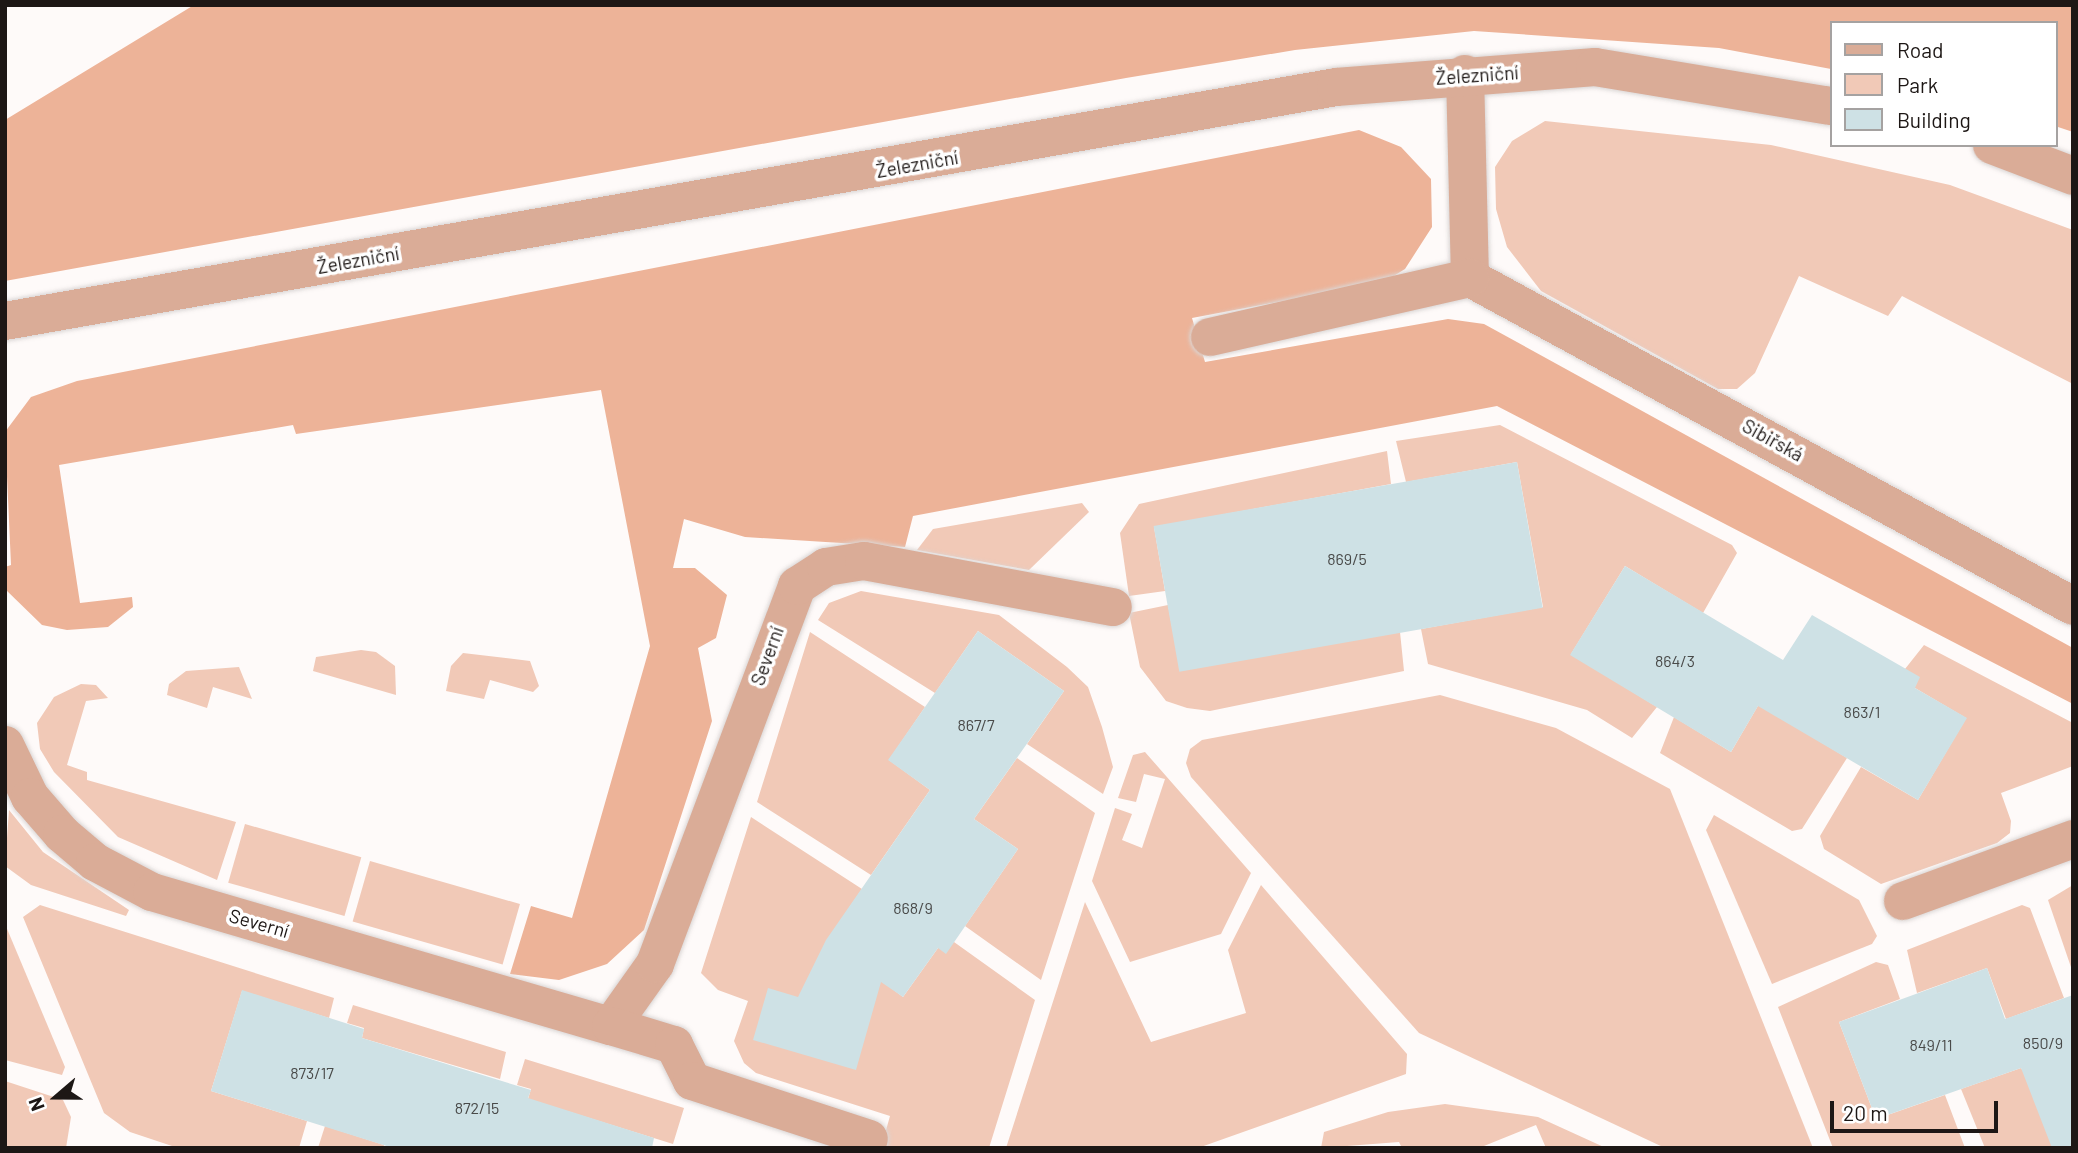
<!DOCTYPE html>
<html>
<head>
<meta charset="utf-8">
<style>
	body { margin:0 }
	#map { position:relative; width:2078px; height:1153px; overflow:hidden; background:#fefaf9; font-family:Barlow,sans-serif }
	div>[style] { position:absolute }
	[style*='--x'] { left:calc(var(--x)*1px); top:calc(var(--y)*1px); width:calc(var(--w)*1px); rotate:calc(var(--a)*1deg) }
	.green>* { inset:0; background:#f1c9b7; transform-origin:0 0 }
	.forest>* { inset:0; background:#edb398 }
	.building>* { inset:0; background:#cee1e5; transform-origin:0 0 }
	.roads { filter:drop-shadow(0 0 2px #dad6d5) drop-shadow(0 0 2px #dad6d5) }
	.minor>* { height:38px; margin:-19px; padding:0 19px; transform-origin:19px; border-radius:19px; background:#daac97 }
	.tertiary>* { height:38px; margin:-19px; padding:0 19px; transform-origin:19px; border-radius:19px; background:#daac97 }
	span { translate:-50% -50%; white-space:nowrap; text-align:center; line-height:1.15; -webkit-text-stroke:7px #fff; paint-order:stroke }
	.number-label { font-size:16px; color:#494a49 }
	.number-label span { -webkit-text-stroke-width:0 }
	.street-label { font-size:19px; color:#1d1715 }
	.frame { position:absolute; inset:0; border:7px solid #1d1715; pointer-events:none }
	.legend { position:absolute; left:1830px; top:21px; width:228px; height:126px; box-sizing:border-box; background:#fff; border:2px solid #a5a2a1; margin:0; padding:9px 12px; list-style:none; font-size:21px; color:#1d1715 }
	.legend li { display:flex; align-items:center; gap:14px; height:35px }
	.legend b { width:35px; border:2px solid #a5a2a1 }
	.north { position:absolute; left:21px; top:1062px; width:70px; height:70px; -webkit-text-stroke:5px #fff; paint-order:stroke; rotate:250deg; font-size:19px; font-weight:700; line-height:28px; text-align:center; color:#1d1715 }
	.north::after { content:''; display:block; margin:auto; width:24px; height:32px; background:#1d1715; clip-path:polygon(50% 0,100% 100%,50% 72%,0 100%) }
	.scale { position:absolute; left:1830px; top:1101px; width:168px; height:32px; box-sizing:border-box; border:4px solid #1d1715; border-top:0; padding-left:9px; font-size:21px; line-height:24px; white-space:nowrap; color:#1d1715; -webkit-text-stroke:5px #fff; paint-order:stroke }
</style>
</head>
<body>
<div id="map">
	<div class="green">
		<i style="clip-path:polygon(1545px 121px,1771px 145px,1950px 185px,2073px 230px,2073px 384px,1902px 296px,1888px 316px,1799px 276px,1755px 373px,1737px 389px,1718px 389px,1541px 291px,1507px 247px,1496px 209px,1495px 167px,1512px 141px)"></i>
		<i style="clip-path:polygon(1500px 425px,1732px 545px,1737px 553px,1703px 613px,1625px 566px,1571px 654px,1657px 707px,1632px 738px,1587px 710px,1428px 664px,1421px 629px,1543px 607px,1517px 462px,1406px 482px,1396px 441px)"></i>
		<i style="clip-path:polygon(1387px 451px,1391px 484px,1154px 527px,1165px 591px,1129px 596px,1120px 533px,1139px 504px)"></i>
		<i style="clip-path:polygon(1082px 503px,1089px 512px,1029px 570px,917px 550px,933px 529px)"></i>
		<i style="clip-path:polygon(861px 591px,999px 615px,1067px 667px,1088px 687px,1102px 727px,1113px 767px,1103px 794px,1027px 744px,1064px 691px,978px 631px,935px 693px,818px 620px,829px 603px)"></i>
		<i style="clip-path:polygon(1168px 605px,1180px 670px,1400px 632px,1404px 671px,1210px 711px,1187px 708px,1166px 701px,1140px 667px,1129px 613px)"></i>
		<i style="clip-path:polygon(810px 632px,925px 707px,889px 760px,930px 790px,871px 875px,757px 802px)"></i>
		<i style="clip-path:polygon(1924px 645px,2073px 723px,2073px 766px,2001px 793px,2011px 821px,2010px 833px,1997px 843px,1881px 884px,1824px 849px,1820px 836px,1861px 767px,1918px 800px,1966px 718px,1915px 688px,1905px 669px)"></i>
		<i style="clip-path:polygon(361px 650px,376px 652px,395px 666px,396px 695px,313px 671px,316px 657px)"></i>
		<i style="clip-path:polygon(463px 653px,530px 661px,539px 686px,533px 692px,490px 680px,484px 699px,446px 691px,451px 666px)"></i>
		<i style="clip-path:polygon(239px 667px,252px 699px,213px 687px,207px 708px,167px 695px,169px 684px,186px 671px)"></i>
		<i style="clip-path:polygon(81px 684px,96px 685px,108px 698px,86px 701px,67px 765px,87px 772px,87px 780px,236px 822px,217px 880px,118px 837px,54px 772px,40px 749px,37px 723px,54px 697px)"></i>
		<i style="clip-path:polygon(1440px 695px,1556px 728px,1670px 789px,1813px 1148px,1665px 1148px,1419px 1033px,1191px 777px,1186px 763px,1190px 749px,1202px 740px)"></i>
		<i style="clip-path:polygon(1759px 704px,1847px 758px,1802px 829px,1792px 831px,1660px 753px,1674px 717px,1731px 752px)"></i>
		<i style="clip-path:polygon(1145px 752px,1251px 873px,1221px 934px,1130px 962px,1092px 881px,1115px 808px,1132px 814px,1122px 840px,1142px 848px,1165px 779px,1144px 774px,1136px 802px,1118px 798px,1133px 755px)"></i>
		<i style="clip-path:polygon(1017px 758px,1095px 813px,1041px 980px,965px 926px,1018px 849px,974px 819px)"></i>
		<i style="clip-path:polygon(9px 810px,43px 852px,129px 910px,126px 916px,31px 885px,5px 866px)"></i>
		<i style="clip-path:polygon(1714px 815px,1859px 900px,1877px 936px,1872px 944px,1772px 984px,1706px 830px)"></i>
		<i style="clip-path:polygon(751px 817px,862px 889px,827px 940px,903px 997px,938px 948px,954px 942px,1035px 1000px,989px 1148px,881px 1148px,890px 1116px,756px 1073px,744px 1063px,734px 1041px,748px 1001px,718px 990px,701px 973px)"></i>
		<i style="left:245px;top:824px;width:121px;height:61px;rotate:16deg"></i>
		<i style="left:370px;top:861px;width:156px;height:63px;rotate:16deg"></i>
		<i style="clip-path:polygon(1261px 885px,1407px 1054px,1406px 1074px,1198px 1148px,1006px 1148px,1085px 902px,1151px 1042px,1246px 1013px,1228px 950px)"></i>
		<i style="clip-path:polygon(2073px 885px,2073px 973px,2048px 900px)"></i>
		<i style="clip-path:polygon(40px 905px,334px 998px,329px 1018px,242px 991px,211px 1091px,307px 1121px,299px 1148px,178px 1148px,130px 1132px,104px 1113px,23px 917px)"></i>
		<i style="clip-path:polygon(2022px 905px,2030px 908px,2064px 998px,2006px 1019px,1987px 968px,1917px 993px,1907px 950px)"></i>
		<i style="clip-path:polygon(5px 924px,65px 1067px,62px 1075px,5px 1060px)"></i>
		<i style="clip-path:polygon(1876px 962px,1888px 965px,1900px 999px,1839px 1022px,1876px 1119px,1945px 1095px,1965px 1148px,1833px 1148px,1778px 1007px)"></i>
		<i style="clip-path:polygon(353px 1005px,506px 1052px,500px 1079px,362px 1038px,364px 1028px,347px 1023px)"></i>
		<i style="clip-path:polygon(525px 1059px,684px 1108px,673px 1144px,528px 1099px,531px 1089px,517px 1085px)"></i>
		<i style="clip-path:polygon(2021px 1068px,2073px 1148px,1985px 1148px,1961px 1089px)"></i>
		<i style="clip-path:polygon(5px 1081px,63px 1100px,71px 1117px,66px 1148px,5px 1148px)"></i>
		<i style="clip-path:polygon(1445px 1104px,1538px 1117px,1606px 1148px,1546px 1148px,1536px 1125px,1479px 1148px,1402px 1148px,1399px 1142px,1321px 1148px,1324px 1132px,1388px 1112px)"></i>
		<i style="clip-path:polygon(325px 1126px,384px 1145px,383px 1148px,318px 1148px)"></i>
	</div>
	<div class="forest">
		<i style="clip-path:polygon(194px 5px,2073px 5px,2073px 132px,2055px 126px,2055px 23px,1831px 23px,1831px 69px,1719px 48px,1474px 31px,1295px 50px,1126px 78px,5px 281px,5px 120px)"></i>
		<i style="clip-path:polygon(1359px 130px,1401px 147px,1431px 179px,1432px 227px,1405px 269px,1384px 282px,1192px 318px,1205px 362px,1448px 319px,1484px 324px,2073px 648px,2073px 704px,1497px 406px,913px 516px,905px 547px,745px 537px,684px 519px,673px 568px,695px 568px,727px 595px,716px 638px,698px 648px,712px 721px,644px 930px,607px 964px,559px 980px,510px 974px,531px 906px,572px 918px,650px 646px,601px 390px,296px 434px,293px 425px,59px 465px,80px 603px,132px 597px,133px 607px,108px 627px,67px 630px,42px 625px,5px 589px,5px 567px,11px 565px,5px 432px,31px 397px,77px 381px)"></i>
	</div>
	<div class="building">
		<i style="left:1517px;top:462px;width:148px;height:369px;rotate:80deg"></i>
		<i style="clip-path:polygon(1625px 566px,1783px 660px,1812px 615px,1920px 677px,1915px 688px,1967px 718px,1918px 800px,1758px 706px,1731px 752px,1570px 655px)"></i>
		<i style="clip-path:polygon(978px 631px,1064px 691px,974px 819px,1018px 849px,946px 954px,938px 948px,903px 997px,881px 982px,856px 1070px,753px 1040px,768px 988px,798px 997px,826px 940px,930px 790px,888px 760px)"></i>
		<i style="clip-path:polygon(1987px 968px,2005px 1019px,2073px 995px,2073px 1148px,2052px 1148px,2021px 1068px,1876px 1119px,1839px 1022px)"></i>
		<i style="clip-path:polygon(242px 990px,364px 1029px,362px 1038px,531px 1090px,528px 1098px,654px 1138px,652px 1148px,393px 1148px,211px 1091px)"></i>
	</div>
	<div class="roads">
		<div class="minor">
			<i style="--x:1465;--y:74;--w:204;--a:88.6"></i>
			<i style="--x:1470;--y:278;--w:686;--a:28.54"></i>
			<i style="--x:1210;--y:337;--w:267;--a:-12.8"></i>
			<i style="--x:5;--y:745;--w:58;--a:64.3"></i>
			<i style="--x:30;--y:797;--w:49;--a:49.1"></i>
			<i style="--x:62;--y:834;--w:43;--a:40.3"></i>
			<i style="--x:95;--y:862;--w:64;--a:27.8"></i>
			<i style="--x:152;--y:892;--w:478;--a:16.3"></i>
			<i style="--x:611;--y:1026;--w:76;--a:-54.6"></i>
			<i style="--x:655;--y:964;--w:404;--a:-69.4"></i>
			<i style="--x:797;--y:586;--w:35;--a:-33"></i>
			<i style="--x:826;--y:567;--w:38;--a:-9"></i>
			<i style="--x:864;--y:561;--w:253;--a:10.5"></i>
			<i style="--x:1903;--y:901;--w:181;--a:-20"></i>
			<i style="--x:611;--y:1026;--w:66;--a:16.8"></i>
			<i style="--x:674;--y:1045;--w:40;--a:63.4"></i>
			<i style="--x:692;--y:1081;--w:186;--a:18.1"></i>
		</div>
		<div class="tertiary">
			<i style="--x:1992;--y:145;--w:87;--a:20.9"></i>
			<i style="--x:5;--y:321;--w:1351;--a:-9.97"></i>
			<i style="--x:1336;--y:87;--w:260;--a:-4.4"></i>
			<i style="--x:1595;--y:67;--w:239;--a:9.4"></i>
		</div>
	</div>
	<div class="number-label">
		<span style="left:1347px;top:559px">869/5</span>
		<span style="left:1675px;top:661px">864/3</span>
		<span style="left:1862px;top:712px">863/1</span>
		<span style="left:976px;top:725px">867/7</span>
		<span style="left:913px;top:908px">868/9</span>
		<span style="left:2043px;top:1043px">850/9</span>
		<span style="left:1931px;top:1045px">849/11</span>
		<span style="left:312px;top:1073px">873/17</span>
		<span style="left:477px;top:1108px">872/15</span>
	</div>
	<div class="street-label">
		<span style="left:1477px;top:75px;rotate:-4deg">Železniční</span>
		<span style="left:917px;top:164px;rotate:-10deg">Železniční</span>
		<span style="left:358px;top:260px;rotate:-10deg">Železniční</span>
		<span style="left:1773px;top:440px;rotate:29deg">Sibiřská</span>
		<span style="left:767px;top:656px;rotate:-70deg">Severní</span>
		<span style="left:259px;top:923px;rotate:16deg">Severní</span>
	</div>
	<div class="frame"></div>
	<ul class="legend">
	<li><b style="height:9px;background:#daac97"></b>Road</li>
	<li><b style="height:19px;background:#f1c9b7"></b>Park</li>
	<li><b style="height:19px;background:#cee1e5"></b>Building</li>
	</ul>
	<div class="north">N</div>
	<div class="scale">20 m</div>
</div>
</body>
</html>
